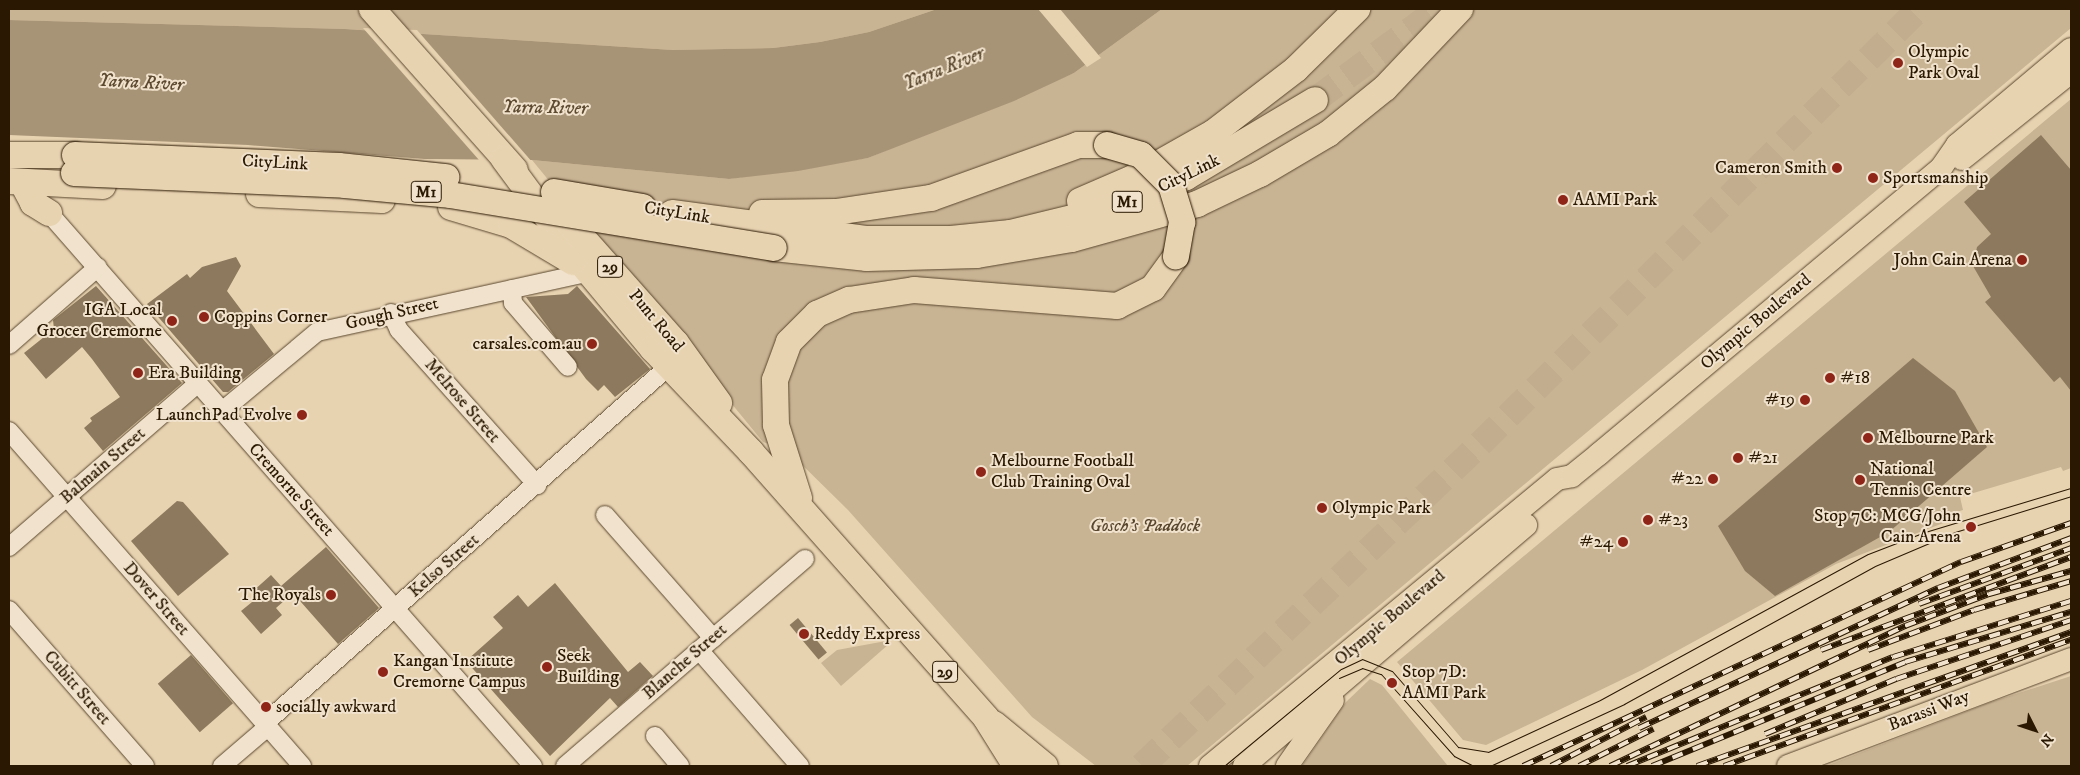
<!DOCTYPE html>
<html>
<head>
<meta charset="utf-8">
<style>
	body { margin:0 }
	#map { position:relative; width:2080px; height:775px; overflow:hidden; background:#e8d3b1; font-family:"IM FELL DW Pica",serif }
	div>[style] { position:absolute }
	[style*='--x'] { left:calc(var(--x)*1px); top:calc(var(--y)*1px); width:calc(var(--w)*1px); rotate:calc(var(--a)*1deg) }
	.green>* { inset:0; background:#c8b393 }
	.water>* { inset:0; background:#a79376 }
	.pier>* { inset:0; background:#e8d3b1 }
	.building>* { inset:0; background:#8d795d; transform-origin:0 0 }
	.highway-tunnel>* { height:26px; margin-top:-13px; transform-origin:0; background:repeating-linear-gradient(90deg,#c2ae8e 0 26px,transparent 0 39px) }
	.roads { filter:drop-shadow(0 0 1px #5a472e) drop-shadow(0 0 1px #5a472e) }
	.minor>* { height:18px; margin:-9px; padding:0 9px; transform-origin:9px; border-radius:9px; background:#f0e2cc }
	.major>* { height:22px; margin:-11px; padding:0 11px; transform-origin:11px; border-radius:11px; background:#e8d3b1 }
	.highway>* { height:26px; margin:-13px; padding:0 13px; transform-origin:13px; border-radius:13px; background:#e8d3b1 }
	.tram>* { height:1px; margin:-0.5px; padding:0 0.5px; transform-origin:0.5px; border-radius:0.5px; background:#2a1802 }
	.rail>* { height:5.5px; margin-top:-2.75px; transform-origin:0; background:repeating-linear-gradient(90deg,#f0e2cc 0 11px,#2a1802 0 22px); box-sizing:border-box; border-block:1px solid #2a1802 }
	.bridges { filter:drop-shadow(0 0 1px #2a1802) drop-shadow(0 0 1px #2a1802) }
	.highway-bridge>* { height:26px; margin:-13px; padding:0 13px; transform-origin:13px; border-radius:13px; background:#e8d3b1 }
	.dots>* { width:14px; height:14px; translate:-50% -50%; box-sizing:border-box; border:2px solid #f0e2cc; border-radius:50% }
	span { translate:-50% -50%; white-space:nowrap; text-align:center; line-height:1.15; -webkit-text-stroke:4px #f0e2cc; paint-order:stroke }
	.shield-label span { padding:1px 4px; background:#f0e2cc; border:1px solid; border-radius:4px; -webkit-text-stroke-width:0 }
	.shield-label { font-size:16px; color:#2a1802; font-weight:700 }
	.poi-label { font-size:18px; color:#2a1802 }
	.left { translate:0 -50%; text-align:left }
	.right { translate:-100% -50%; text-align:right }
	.street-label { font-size:18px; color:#2a1802 }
	.park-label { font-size:18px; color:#59462e; font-style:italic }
	.water-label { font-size:19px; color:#5c4930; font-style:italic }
	.frame { position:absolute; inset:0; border:10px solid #2a1802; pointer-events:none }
	.north { position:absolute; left:2010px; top:705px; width:50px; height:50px; -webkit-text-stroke:4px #f0e2cc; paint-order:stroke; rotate:131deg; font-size:14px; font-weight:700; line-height:20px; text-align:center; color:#2a1802 }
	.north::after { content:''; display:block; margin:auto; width:18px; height:22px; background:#2a1802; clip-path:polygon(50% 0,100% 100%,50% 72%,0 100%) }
</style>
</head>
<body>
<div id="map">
	<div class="green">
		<i style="clip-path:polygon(9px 9px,937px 9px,869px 32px,820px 42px,773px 48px,673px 50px,345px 29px,9px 20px)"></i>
		<i style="clip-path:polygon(1162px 9px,2071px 9px,2071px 28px,1187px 766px,1096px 766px,1032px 717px,848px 510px,787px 450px,763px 442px,532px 160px,729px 179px,868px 158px,1074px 73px)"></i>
		<i style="clip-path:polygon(2071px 99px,2071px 468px,2063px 471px,2061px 467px,1960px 497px,1963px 510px,1953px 513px,1954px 519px,1836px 564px,1642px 670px,1486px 745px,1463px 740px,1397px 662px)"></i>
		<i style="clip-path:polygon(886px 641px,889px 644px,841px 686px,821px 663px,837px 650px)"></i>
		<i style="clip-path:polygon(2071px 676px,2071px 766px,1826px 766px,1991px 702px)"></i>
		<i style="clip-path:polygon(1370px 679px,1382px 685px,1448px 766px,1302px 766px,1346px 702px)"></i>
	</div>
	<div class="water">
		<i style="clip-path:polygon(937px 9px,1162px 9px,1074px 73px,1014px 101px,868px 158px,798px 171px,729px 179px,532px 160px,425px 159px,248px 145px,9px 135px,9px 20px,345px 29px,673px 50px,773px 48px,820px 42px,869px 32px)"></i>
	</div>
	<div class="pier">
		<i style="clip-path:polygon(1038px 9px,1060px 9px,1101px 58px,1087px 67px)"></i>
		<i style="clip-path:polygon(363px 28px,417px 30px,533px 163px,479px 160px)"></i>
	</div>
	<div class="building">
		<i style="clip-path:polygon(2041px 135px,2071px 170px,2071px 391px,2060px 377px,2054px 382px,1985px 302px,1991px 297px,1973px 266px,1977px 247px,1991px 234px,1964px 202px)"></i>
		<i style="clip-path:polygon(236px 257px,241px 266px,227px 291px,274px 354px,228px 392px,223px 392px,147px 304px,187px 274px,190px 278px,202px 267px)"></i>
		<i style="clip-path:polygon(96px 286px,182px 383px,103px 451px,84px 428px,92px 421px,90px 418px,120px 397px,92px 359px,82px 347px,46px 379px,24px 353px,54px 329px,53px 320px)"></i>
		<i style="clip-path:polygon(577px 286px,650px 369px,615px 397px,604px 385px,598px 391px,586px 379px,526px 297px,568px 294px)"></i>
		<i style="clip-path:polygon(1913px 358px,1955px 391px,1987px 447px,1889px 532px,1775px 596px,1745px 571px,1718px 526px)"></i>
		<i style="clip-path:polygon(177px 501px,183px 502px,229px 554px,178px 596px,131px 541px)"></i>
		<i style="clip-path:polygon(326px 547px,379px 608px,338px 644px,293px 593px,276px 608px,282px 615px,261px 634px,241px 611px,257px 598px,252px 592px,271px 575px,281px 586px)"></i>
		<i style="clip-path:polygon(555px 583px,628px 672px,640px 662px,653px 676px,618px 707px,610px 698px,550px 756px,466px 661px,503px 628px,493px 617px,518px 595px,528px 607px)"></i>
		<i style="left:798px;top:618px;width:45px;height:11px;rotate:50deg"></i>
		<i style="left:191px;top:655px;width:64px;height:44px;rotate:49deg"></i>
	</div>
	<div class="highway-tunnel">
		<i style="--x:1315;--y:100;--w:154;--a:-36.3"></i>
		<i style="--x:1142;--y:766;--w:467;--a:-43.6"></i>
		<i style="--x:1480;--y:444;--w:618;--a:-44.74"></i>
	</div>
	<div class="roads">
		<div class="minor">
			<i style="--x:49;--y:213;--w:735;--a:48.81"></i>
			<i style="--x:512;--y:289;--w:14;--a:86"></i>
			<i style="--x:513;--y:303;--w:84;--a:49.3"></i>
			<i style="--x:391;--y:313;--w:19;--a:65"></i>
			<i style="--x:399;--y:330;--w:208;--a:48.3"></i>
			<i style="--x:9;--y:345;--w:118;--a:-41.2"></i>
			<i style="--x:221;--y:412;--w:125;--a:-39.8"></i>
			<i style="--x:317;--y:332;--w:279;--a:-12.4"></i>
			<i style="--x:9;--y:431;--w:445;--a:48.8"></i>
			<i style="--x:605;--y:515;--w:164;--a:48.7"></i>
			<i style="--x:9;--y:547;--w:249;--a:-40.9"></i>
			<i style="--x:9;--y:610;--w:207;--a:48.9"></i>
			<i style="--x:699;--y:650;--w:154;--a:49"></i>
			<i style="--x:655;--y:736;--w:39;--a:50"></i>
			<i style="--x:222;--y:766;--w:54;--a:-40.5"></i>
			<i style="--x:263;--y:731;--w:8;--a:-76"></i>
			<i style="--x:265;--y:723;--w:538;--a:-41.46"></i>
			<i style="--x:565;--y:766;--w:317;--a:-40.8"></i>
		</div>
		<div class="major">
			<i style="--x:1962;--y:159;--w:139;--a:-38.6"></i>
			<i style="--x:1210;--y:766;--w:450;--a:-39.6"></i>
			<i style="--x:1557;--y:479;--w:15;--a:-11"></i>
			<i style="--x:1572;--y:476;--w:35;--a:-39"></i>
			<i style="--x:1599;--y:454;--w:446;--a:-39.9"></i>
			<i style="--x:1941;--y:168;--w:28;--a:-55"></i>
			<i style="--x:1957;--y:145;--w:149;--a:-40.1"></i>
			<i style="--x:1244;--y:766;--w:371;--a:-40.5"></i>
			<i style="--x:1287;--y:766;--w:80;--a:-55.1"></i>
			<i style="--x:1788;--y:766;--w:303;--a:-20.7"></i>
		</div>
		<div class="highway">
			<i style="--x:372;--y:9;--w:215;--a:48.4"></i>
			<i style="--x:9;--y:155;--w:66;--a:0"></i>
			<i style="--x:504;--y:159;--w:124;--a:53.5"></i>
			<i style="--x:578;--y:259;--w:117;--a:50.2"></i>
			<i style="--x:653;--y:349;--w:142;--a:46.4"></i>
			<i style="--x:751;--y:452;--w:355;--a:48.5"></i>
			<i style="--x:986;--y:718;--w:57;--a:58"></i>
			<i style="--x:9;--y:181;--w:94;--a:3"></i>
			<i style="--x:22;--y:182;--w:24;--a:62"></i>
			<i style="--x:33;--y:203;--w:19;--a:32"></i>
			<i style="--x:259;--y:194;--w:123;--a:2.8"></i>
			<i style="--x:1080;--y:201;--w:58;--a:-23.5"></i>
			<i style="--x:1133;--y:178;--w:92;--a:-29.4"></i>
			<i style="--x:1213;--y:133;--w:105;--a:-37.6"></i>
			<i style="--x:1296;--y:69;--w:86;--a:-44.5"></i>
			<i style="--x:451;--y:207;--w:63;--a:16.7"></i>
			<i style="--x:511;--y:225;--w:72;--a:30.8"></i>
			<i style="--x:672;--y:213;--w:197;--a:7.6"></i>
			<i style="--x:867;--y:239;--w:84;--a:0"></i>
			<i style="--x:951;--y:239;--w:60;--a:-5.7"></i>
			<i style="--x:1011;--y:233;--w:93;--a:-13.7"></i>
			<i style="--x:1101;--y:211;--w:92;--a:-21.8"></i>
			<i style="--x:1186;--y:177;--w:150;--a:-30.8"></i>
			<i style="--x:762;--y:213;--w:74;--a:-0.8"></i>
			<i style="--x:836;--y:212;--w:96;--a:-8.4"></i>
			<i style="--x:931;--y:198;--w:156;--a:-19.8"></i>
			<i style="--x:1078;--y:145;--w:29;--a:0"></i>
			<i style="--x:567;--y:220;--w:164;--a:48.5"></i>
			<i style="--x:676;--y:343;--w:74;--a:54.4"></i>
			<i style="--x:774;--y:248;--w:94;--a:6.1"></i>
			<i style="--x:867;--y:258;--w:110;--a:-1.6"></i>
			<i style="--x:977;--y:255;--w:96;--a:-9.6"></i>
			<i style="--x:1072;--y:239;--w:130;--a:-15.6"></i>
			<i style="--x:1197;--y:204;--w:70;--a:-25.5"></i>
			<i style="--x:1260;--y:174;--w:79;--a:-30.5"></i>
			<i style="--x:1328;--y:134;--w:73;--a:-38.9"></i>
			<i style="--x:1385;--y:88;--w:109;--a:-46.5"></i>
			<i style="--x:799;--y:498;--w:77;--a:-107.5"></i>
			<i style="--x:776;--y:425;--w:45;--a:-91.3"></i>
			<i style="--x:775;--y:380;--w:40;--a:-69.8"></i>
			<i style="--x:789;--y:342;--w:40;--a:-45"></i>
			<i style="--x:817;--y:314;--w:35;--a:-24"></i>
			<i style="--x:849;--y:300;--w:66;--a:-8.7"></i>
			<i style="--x:914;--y:290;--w:204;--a:4.5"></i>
			<i style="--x:1117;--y:306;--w:40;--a:-26.6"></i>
			<i style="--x:1153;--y:288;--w:39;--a:-54"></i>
			<i style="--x:994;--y:724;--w:66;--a:39.5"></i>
		</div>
	</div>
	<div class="tram">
		<i style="--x:1339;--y:678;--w:25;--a:-23"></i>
		<i style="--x:1362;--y:668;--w:20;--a:18"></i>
		<i style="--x:1381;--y:674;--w:110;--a:48.3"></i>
		<i style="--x:1454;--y:756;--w:22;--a:27"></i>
		<i style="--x:1224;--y:766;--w:152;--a:-39.7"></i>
		<i style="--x:1341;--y:669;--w:23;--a:-25"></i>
		<i style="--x:1362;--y:659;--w:32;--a:22"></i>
		<i style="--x:1392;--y:671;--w:101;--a:49"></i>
		<i style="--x:1458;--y:747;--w:30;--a:9"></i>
		<i style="--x:1488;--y:752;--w:123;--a:-24.9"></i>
		<i style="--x:1600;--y:700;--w:305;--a:-28.6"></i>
		<i style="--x:1868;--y:554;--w:61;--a:-21.1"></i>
		<i style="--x:1925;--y:532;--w:152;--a:-16.8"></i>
		<i style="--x:1490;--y:766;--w:148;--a:-24.8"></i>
		<i style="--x:1624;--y:704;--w:286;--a:-28.8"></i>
		<i style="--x:1875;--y:566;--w:87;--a:-23"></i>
		<i style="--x:1955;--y:532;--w:121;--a:-17.2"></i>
	</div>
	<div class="rail">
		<i style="--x:1919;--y:604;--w:162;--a:-20.2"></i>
		<i style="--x:1821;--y:650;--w:267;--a:-20.4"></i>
		<i style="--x:1868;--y:650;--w:113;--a:-20.7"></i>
		<i style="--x:1974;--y:610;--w:101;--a:-16.6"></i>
		<i style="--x:1639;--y:728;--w:330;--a:-25.1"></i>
		<i style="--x:1938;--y:588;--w:142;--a:-20.6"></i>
		<i style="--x:1765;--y:734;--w:142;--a:-22.8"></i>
		<i style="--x:1896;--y:679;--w:185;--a:-18.6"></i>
		<i style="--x:1523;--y:766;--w:483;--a:-25"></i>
		<i style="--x:1961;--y:562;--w:117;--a:-19.5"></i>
		<i style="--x:1551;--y:766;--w:107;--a:-27.3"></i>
		<i style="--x:1579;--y:766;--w:83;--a:-26.6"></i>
		<i style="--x:1610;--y:766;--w:327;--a:-25.4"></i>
		<i style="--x:1905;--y:626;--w:90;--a:-20.9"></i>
		<i style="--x:1989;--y:594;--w:85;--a:-15.7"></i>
		<i style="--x:1627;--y:766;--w:287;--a:-22.3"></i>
		<i style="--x:1893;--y:657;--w:187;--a:-17.5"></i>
		<i style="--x:1652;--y:766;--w:274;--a:-22.3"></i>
		<i style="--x:1905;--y:662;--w:173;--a:-16.8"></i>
		<i style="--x:1697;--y:766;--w:397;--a:-19.7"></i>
		<i style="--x:1724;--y:766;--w:369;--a:-20"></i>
	</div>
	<div class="bridges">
		<div class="highway-bridge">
			<i style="--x:1107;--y:145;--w:35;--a:16"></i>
			<i style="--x:1141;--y:155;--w:42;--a:45"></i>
			<i style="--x:1171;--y:185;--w:39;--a:73"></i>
			<i style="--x:1182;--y:222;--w:35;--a:100"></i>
			<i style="--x:75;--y:155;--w:264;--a:2.4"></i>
			<i style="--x:339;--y:166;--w:108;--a:5.9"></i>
			<i style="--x:74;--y:173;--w:271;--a:2.5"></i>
			<i style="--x:345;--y:185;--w:105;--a:5.4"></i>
			<i style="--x:450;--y:195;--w:328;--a:9.3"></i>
			<i style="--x:554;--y:192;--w:90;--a:9.6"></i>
		</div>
	</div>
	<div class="dots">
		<i style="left:1898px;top:63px;background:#8f2418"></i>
		<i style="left:1837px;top:168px;background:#8f2418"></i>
		<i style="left:1873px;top:178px;background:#8f2418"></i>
		<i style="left:1563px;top:200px;background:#8f2418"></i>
		<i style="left:2022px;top:260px;background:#8f2418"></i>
		<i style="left:204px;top:317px;background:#8f2418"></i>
		<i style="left:172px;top:321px;background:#8f2418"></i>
		<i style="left:592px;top:344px;background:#8f2418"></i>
		<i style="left:138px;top:373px;background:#8f2418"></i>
		<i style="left:1830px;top:378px;background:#8f2418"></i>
		<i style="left:1805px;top:400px;background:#8f2418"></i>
		<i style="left:302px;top:415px;background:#8f2418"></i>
		<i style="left:1868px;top:438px;background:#8f2418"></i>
		<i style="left:1738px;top:458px;background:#8f2418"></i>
		<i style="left:981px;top:472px;background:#8f2418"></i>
		<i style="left:1713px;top:479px;background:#8f2418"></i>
		<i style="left:1860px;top:480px;background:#8f2418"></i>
		<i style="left:1322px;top:508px;background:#8f2418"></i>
		<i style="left:1648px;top:520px;background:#8f2418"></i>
		<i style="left:1971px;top:527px;background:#8f2418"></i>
		<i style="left:1623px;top:542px;background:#8f2418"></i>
		<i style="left:331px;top:595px;background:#8f2418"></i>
		<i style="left:804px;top:634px;background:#8f2418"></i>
		<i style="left:547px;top:667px;background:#8f2418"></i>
		<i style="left:383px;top:672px;background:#8f2418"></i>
		<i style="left:1392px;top:683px;background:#8f2418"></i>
		<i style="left:266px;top:707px;background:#8f2418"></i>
	</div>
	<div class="shield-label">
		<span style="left:426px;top:192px">M1</span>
		<span style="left:1127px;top:202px">M1</span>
		<span style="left:610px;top:267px">29</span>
		<span style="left:945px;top:672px">29</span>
	</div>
	<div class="poi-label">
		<span class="left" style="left:1908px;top:63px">Olympic<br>Park Oval</span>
		<span class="right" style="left:1827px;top:168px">Cameron Smith</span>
		<span class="left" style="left:1883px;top:178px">Sportsmanship</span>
		<span class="left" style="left:1573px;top:200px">AAMI Park</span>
		<span class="right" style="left:2012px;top:260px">John Cain Arena</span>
		<span class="right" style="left:162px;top:321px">IGA Local<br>Grocer Cremorne</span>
		<span class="left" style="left:214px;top:317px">Coppins Corner</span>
		<span class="right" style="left:582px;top:344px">carsales.com.au</span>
		<span class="left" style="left:148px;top:373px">Era Building</span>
		<span class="left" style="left:1840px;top:378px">#18</span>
		<span class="right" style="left:1795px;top:400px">#19</span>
		<span class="right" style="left:292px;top:415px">LaunchPad Evolve</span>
		<span class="left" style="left:1878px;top:438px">Melbourne Park</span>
		<span class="left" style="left:1748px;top:458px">#21</span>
		<span class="left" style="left:991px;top:472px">Melbourne Football<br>Club Training Oval</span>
		<span class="left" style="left:1870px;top:480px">National<br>Tennis Centre</span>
		<span class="right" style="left:1703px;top:479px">#22</span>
		<span class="left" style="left:1332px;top:508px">Olympic Park</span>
		<span class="right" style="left:1961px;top:527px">Stop 7C: MCG/John<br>Cain Arena</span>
		<span class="left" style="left:1658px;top:520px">#23</span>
		<span class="right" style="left:1613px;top:542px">#24</span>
		<span class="right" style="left:321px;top:595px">The Royals</span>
		<span class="left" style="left:814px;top:634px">Reddy Express</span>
		<span class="left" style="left:557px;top:667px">Seek<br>Building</span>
		<span class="left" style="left:393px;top:672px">Kangan Institute<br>Cremorne Campus</span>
		<span class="left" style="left:1402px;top:683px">Stop 7D:<br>AAMI Park</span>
		<span class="left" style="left:276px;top:707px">socially awkward</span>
	</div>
	<div class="street-label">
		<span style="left:275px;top:163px;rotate:3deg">CityLink</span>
		<span style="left:1189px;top:174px;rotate:-26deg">CityLink</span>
		<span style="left:677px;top:213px;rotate:9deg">CityLink</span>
		<span style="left:392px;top:314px;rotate:-13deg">Gough Street</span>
		<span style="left:656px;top:321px;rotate:50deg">Punt Road</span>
		<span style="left:1756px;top:322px;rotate:-40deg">Olympic Boulevard</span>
		<span style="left:462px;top:401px;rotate:49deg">Melrose Street</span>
		<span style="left:103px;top:466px;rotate:-41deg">Balmain Street</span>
		<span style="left:291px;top:490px;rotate:48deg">Cremorne Street</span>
		<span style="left:444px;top:566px;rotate:-41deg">Kelso Street</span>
		<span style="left:156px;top:599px;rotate:49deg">Dover Street</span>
		<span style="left:1390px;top:618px;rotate:-40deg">Olympic Boulevard</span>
		<span style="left:685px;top:662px;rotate:-41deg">Blanche Street</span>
		<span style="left:77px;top:688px;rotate:49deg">Cubitt Street</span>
		<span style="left:1929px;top:711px;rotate:-21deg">Barassi Way</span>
	</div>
	<div class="park-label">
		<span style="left:1145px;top:526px">Gosch's Paddock</span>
	</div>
	<div class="water-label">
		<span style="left:944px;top:69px;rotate:-22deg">Yarra River</span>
		<span style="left:141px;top:83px;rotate:3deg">Yarra River</span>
		<span style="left:545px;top:108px;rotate:1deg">Yarra River</span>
	</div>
	<div class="frame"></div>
	<div class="north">N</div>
</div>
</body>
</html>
